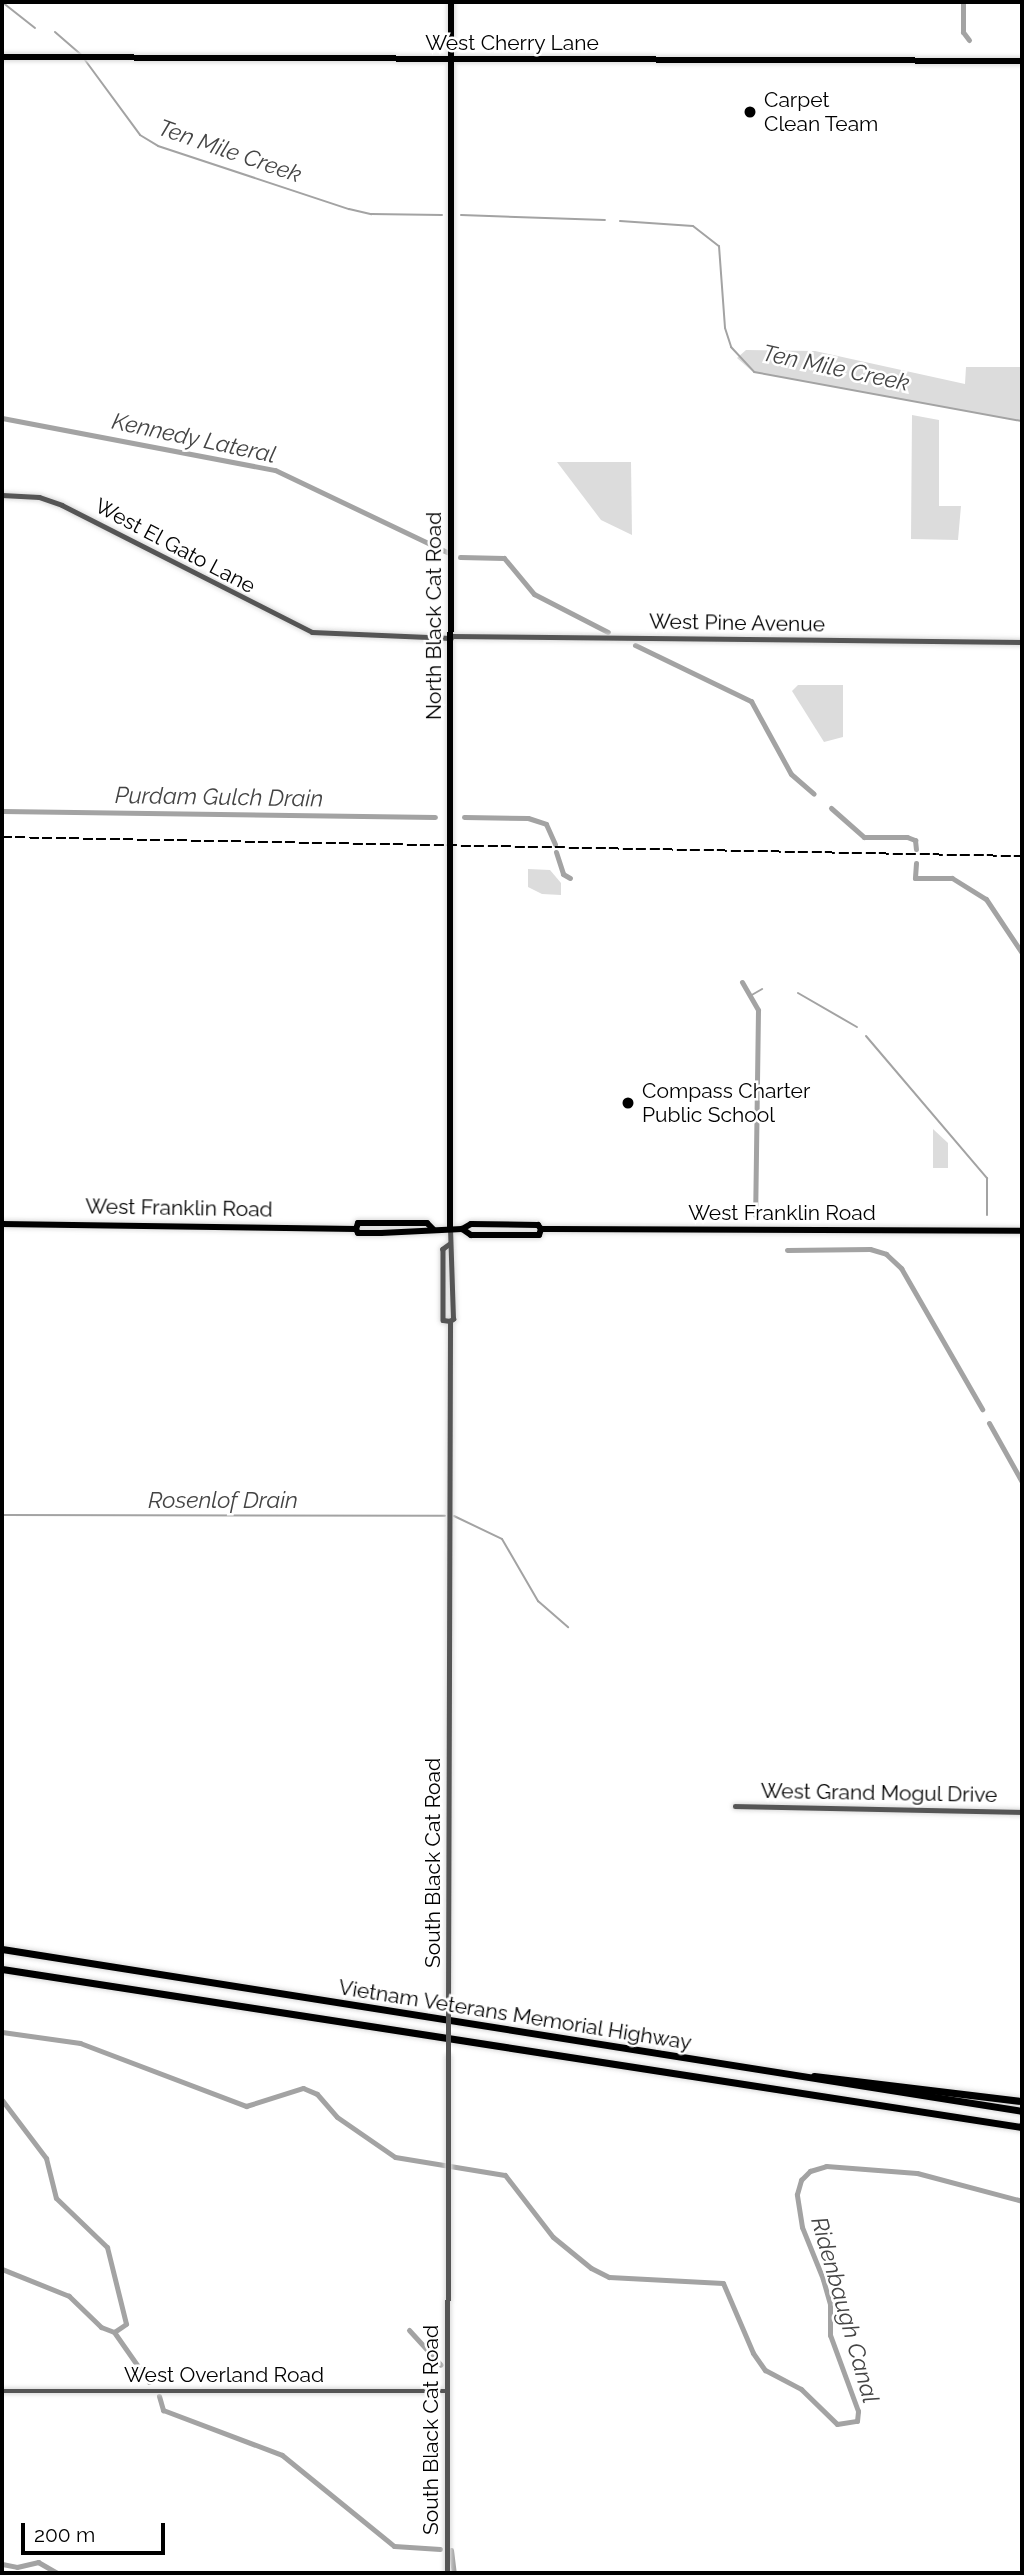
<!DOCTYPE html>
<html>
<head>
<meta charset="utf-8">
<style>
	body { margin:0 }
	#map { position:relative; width:1024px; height:2575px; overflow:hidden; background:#fff; font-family:Raleway,sans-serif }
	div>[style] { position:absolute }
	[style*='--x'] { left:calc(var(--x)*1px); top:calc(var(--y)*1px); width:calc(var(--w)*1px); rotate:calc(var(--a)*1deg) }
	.green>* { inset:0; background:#dcdcdc }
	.stream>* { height:2px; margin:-1px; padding:0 1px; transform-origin:1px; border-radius:1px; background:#a3a3a3 }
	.canal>* { height:5px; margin:-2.5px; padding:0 2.5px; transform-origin:2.5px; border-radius:2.5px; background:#a3a3a3 }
	.roads { filter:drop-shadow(0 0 2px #dbdbdb) drop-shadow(0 0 2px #dbdbdb) }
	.minor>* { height:4.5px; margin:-2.25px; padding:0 2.25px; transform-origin:2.25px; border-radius:2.25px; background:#555 }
	.major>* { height:6px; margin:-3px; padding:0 3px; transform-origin:3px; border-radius:3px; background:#000 }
	.highway>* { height:7px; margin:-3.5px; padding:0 3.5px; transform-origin:3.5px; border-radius:3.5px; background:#000 }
	.rail>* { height:2px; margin-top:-1px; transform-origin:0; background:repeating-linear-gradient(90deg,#000 0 10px,transparent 0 13.5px) }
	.minor-bridge>* { height:4.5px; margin:-2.25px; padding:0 2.25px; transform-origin:2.25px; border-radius:2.25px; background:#555 }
	.dots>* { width:19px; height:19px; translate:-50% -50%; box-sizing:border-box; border:4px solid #fff; border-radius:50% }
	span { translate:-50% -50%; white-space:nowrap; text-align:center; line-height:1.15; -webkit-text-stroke:5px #fff; paint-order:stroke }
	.street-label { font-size:21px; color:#000 }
	.poi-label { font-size:21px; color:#000 }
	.left { translate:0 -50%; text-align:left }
	.water-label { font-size:23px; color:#444; font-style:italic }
	.frame { position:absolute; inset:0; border:4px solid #000; pointer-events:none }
	.scale { position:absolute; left:21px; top:2523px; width:144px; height:32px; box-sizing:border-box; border:4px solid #000; border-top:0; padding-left:9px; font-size:21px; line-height:24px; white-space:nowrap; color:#000; -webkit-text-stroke:5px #fff; paint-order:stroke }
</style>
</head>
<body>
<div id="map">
	<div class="green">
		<i style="clip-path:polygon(746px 350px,815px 351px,965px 384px,966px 367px,1022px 367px,1022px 421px,753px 372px,737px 358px)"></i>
		<i style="clip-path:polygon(912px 415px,939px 420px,939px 506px,961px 506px,958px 540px,911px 539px)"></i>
		<i style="clip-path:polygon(557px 462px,631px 462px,632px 535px,601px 520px)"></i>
		<i style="clip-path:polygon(798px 685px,843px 685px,843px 737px,824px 742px,792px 691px)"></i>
		<i style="clip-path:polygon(528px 869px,550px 870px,561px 883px,561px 895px,542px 894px,528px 887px)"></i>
		<i style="clip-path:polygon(933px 1129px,948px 1143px,948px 1168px,933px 1168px)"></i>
	</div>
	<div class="stream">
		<i style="--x:2;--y:2;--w:42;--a:38.2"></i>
		<i style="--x:55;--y:32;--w:37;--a:41"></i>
		<i style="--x:85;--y:60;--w:93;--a:53.7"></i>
		<i style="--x:140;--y:135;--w:21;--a:31"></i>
		<i style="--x:158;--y:146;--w:201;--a:18.3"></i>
		<i style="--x:349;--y:209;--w:23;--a:13"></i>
		<i style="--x:371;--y:214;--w:71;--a:0.8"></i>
		<i style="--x:461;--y:215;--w:144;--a:2"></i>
		<i style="--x:620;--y:221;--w:73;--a:3.9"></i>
		<i style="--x:693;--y:226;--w:33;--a:38"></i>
		<i style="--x:719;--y:246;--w:82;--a:85.8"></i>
		<i style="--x:725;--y:328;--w:20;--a:72"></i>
		<i style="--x:731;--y:347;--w:34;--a:47"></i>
		<i style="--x:754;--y:372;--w:272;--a:10.4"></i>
		<i style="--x:798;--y:993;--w:68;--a:30"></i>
		<i style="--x:750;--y:996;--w:14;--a:-30"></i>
		<i style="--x:866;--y:1036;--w:187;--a:49.6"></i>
		<i style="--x:987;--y:1178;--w:37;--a:90"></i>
		<i style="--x:2;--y:1515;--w:443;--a:0.1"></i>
		<i style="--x:454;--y:1516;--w:53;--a:25.6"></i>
		<i style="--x:502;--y:1539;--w:72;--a:59.9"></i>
		<i style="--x:538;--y:1601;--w:40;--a:41"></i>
	</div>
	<div class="canal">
		<i style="--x:963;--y:2;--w:30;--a:90"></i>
		<i style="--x:963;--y:32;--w:10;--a:53"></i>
		<i style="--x:2;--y:418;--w:278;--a:10.8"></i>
		<i style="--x:275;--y:470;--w:191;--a:25.5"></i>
		<i style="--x:460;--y:557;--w:44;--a:1.3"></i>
		<i style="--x:504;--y:558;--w:47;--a:50.2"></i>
		<i style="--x:534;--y:594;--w:83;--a:27.2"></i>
		<i style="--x:635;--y:645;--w:129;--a:25.8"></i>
		<i style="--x:751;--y:701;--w:83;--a:61.3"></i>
		<i style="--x:791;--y:774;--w:30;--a:41"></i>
		<i style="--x:831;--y:808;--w:44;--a:41.3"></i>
		<i style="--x:864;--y:837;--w:43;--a:0"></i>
		<i style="--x:907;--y:837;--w:9;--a:21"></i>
		<i style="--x:915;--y:840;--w:9;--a:84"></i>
		<i style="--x:2;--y:811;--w:433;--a:0.8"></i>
		<i style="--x:464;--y:817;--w:64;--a:0.9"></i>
		<i style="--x:528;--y:818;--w:19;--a:18"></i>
		<i style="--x:546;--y:824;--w:22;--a:66"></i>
		<i style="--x:556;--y:852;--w:23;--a:72"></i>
		<i style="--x:563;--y:874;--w:8;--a:30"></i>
		<i style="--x:916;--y:863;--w:15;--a:94"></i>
		<i style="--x:915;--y:878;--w:37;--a:0"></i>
		<i style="--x:952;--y:878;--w:40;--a:32"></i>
		<i style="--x:986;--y:899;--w:65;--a:56.3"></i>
		<i style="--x:742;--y:982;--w:32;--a:60"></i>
		<i style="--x:758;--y:1010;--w:205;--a:90.8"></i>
		<i style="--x:787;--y:1250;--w:83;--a:-0.7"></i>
		<i style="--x:870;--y:1249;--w:17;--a:17"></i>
		<i style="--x:886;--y:1254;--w:21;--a:43"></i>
		<i style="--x:901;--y:1268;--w:163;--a:60.1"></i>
		<i style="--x:989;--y:1423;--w:68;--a:60.8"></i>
		<i style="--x:2;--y:2032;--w:79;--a:8"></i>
		<i style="--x:80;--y:2043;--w:178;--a:20.8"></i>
		<i style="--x:246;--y:2106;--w:60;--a:-17.5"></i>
		<i style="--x:303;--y:2088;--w:15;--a:23"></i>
		<i style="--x:317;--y:2094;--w:30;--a:49"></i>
		<i style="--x:337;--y:2117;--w:70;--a:34.6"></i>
		<i style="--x:395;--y:2157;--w:111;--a:9.3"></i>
		<i style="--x:505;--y:2175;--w:78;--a:52.3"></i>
		<i style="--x:553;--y:2237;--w:49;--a:39.2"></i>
		<i style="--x:591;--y:2268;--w:20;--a:27"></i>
		<i style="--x:609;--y:2277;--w:114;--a:3"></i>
		<i style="--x:723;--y:2283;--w:76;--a:66.8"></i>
		<i style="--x:753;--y:2353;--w:21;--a:55"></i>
		<i style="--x:765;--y:2370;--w:41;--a:27.8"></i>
		<i style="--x:801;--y:2389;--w:50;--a:44.2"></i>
		<i style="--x:837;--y:2424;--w:20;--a:-9"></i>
		<i style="--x:857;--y:2421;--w:10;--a:-84"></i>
		<i style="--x:858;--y:2411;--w:81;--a:-110.2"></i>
		<i style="--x:830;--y:2335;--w:31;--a:-90"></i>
		<i style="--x:830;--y:2304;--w:26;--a:-106"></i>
		<i style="--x:823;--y:2279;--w:56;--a:-112"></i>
		<i style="--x:802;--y:2227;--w:33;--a:-99"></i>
		<i style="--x:797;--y:2194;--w:15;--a:-74"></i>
		<i style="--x:801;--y:2180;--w:13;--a:-45"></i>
		<i style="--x:810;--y:2171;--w:17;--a:-17"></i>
		<i style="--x:826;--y:2166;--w:91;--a:4.4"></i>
		<i style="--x:917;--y:2173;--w:109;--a:14.9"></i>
		<i style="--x:2;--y:2100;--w:73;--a:52.8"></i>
		<i style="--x:46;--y:2158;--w:41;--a:76"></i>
		<i style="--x:56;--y:2198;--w:71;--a:43.9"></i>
		<i style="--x:107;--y:2247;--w:79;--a:76.1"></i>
		<i style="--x:126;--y:2324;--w:14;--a:146"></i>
		<i style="--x:114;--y:2332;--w:14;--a:-159"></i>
		<i style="--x:101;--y:2327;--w:45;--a:-135.9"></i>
		<i style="--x:69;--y:2296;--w:72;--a:-158.1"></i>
		<i style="--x:409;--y:2330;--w:47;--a:47.6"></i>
		<i style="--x:114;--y:2332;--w:61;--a:55"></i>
		<i style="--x:159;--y:2396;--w:15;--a:74"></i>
		<i style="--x:163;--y:2410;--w:127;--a:20.7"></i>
		<i style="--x:282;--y:2455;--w:144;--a:39.1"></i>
		<i style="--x:394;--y:2546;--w:46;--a:3.7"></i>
		<i style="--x:451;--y:2550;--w:23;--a:83"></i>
		<i style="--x:2;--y:2564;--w:15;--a:11"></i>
		<i style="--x:17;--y:2567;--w:22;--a:-13"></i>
		<i style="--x:38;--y:2562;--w:22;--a:30"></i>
	</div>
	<div class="roads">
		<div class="minor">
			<i style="--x:2;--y:495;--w:37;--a:3"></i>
			<i style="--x:39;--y:497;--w:24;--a:19"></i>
			<i style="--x:62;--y:505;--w:280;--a:26.9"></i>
			<i style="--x:312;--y:632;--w:139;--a:2.5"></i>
			<i style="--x:452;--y:636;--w:570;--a:0.6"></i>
			<i style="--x:450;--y:1244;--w:9;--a:144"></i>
			<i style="--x:443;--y:1249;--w:71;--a:90"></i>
			<i style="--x:443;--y:1320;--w:7;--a:8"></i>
			<i style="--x:450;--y:1321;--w:4;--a:-34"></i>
			<i style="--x:453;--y:1319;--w:90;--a:-91.9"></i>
			<i style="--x:735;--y:1806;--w:287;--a:1.2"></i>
			<i style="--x:448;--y:2005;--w:684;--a:-89.83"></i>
			<i style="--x:2;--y:2391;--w:444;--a:0"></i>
			<i style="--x:447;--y:2573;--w:516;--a:-89.89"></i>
		</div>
		<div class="major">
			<i style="--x:2;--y:57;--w:1020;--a:0.22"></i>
			<i style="--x:2;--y:1224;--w:354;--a:0.8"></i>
			<i style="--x:433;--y:1229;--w:8;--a:-135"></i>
			<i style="--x:427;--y:1223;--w:69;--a:180"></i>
			<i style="--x:358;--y:1223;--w:6;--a:108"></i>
			<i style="--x:356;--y:1229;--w:4;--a:63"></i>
			<i style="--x:358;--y:1233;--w:23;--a:0"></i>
			<i style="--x:381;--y:1233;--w:81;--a:-2.8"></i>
			<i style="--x:450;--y:1229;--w:1227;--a:-89.95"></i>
			<i style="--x:541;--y:1229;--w:6;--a:108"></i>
			<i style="--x:539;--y:1235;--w:68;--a:180"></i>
			<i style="--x:471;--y:1235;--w:11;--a:-146"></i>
			<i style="--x:462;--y:1229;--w:10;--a:-29"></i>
			<i style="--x:471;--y:1224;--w:67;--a:0.9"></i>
			<i style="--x:538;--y:1225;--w:5;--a:53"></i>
			<i style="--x:541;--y:1229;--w:10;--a:0"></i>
			<i style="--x:551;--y:1229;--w:471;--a:0.2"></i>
		</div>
		<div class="highway">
			<i style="--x:2;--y:1949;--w:1033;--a:9.02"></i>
			<i style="--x:2;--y:1969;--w:1032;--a:8.81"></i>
			<i style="--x:814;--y:2076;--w:209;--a:6.9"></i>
		</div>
	</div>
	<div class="rail">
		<i style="--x:2;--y:837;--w:1020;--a:1.07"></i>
	</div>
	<div class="minor-bridge">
		<i style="--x:448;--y:2057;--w:52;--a:-90"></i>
	</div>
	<div class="dots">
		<i style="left:750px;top:112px;background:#000"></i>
		<i style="left:628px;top:1103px;background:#000"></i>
	</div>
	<div class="street-label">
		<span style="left:512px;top:43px">West Cherry Lane</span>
		<span style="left:175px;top:546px;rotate:28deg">West El Gato Lane</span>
		<span style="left:434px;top:616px;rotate:-90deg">North Black Cat Road</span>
		<span style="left:737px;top:623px;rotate:1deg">West Pine Avenue</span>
		<span style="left:179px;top:1208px;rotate:1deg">West Franklin Road</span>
		<span style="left:782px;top:1213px">West Franklin Road</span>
		<span style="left:879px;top:1793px;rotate:1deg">West Grand Mogul Drive</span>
		<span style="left:433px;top:1863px;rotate:-90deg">South Black Cat Road</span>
		<span style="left:515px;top:2015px;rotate:9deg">Vietnam Veterans Memorial Highway</span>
		<span style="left:224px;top:2375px">West Overland Road</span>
		<span style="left:431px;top:2430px;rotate:-90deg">South Black Cat Road</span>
	</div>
	<div class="poi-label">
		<span class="left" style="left:764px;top:112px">Carpet<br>Clean Team</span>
		<span class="left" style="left:642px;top:1103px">Compass Charter<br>Public School</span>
	</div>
	<div class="water-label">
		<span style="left:230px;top:151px;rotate:19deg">Ten Mile Creek</span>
		<span style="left:836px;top:368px;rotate:12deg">Ten Mile Creek</span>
		<span style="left:194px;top:438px;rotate:12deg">Kennedy Lateral</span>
		<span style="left:219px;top:797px;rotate:1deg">Purdam Gulch Drain</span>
		<span style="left:223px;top:1500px">Rosenlof Drain</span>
		<span style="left:845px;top:2310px;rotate:74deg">Ridenbaugh Canal</span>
	</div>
	<div class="frame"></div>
	<div class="scale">200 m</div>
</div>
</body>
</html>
